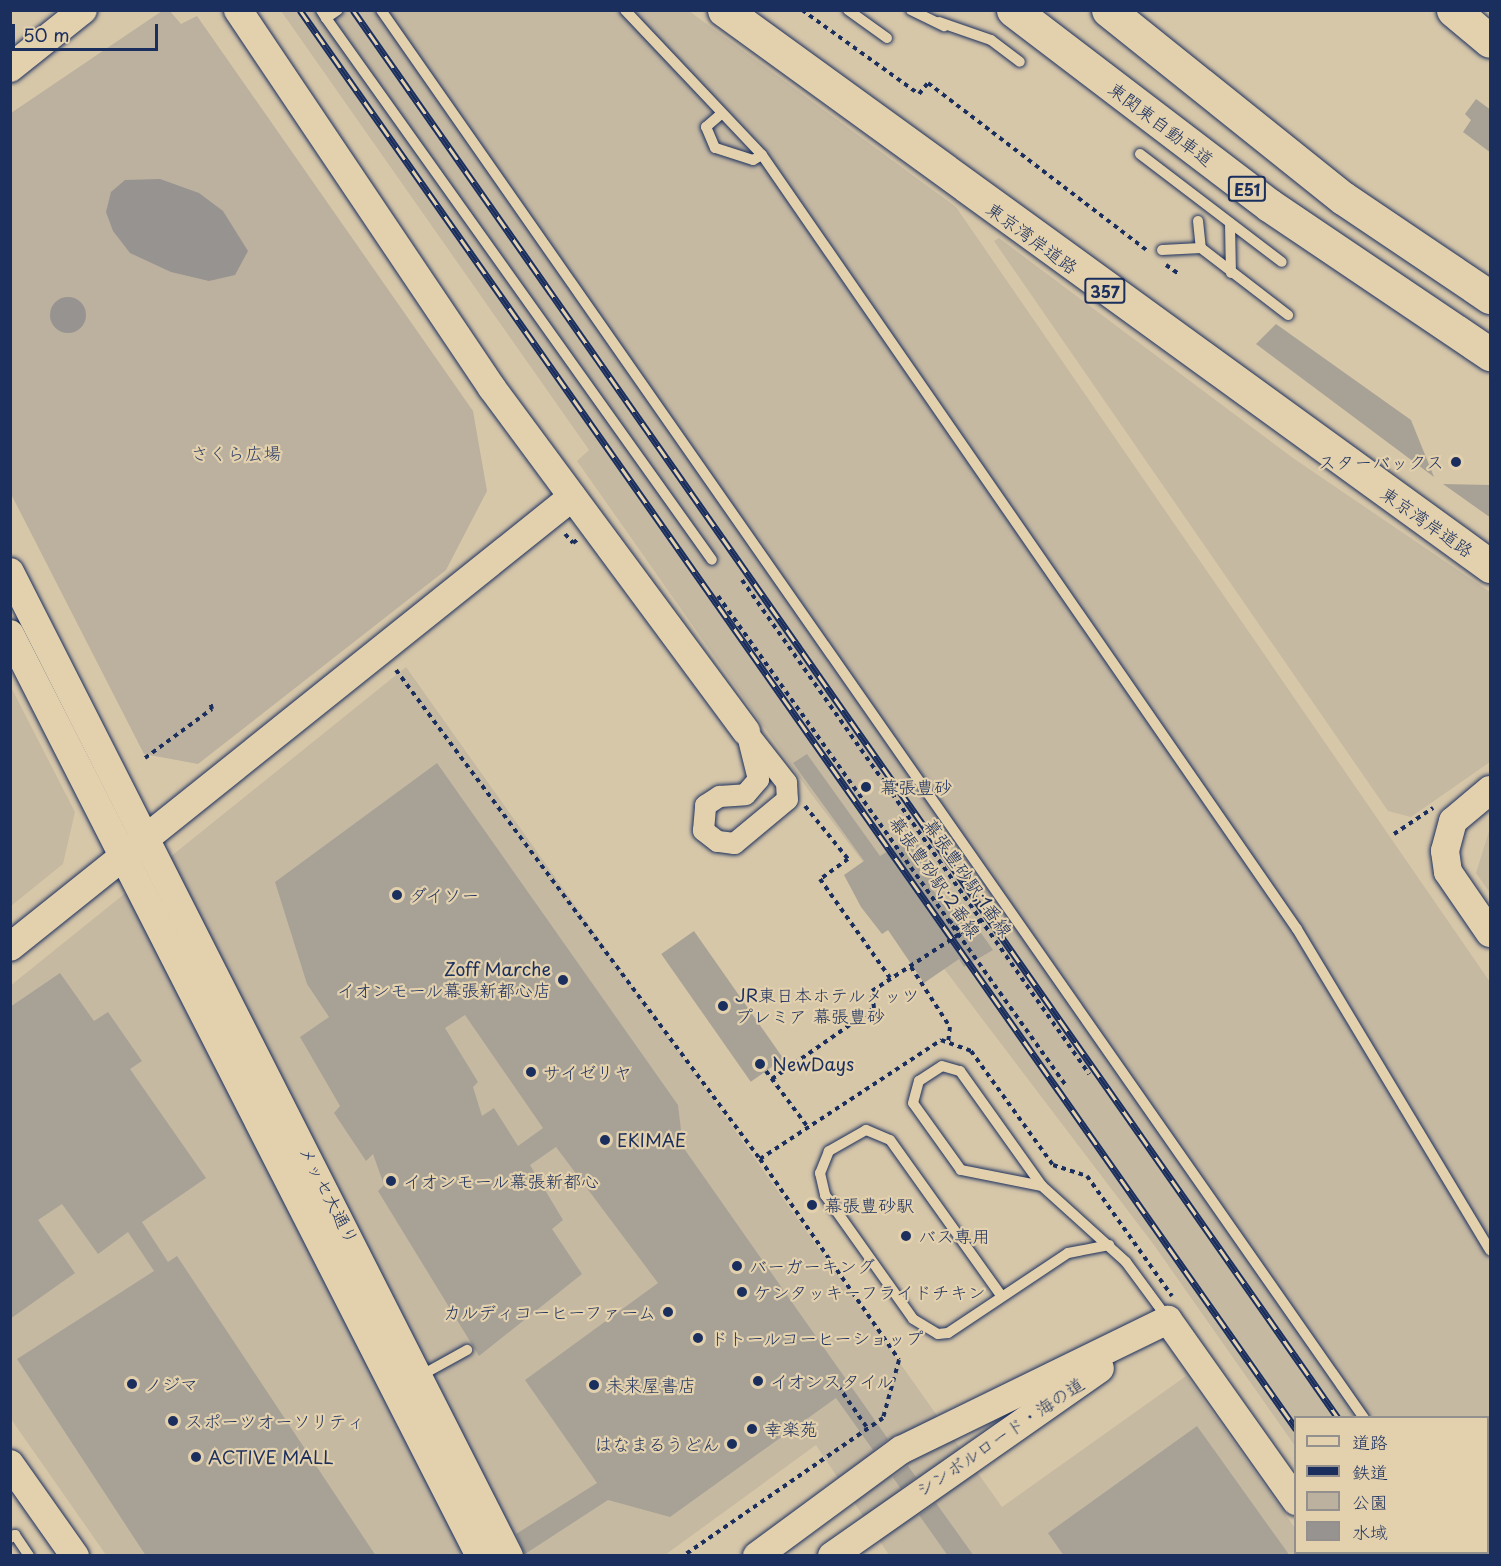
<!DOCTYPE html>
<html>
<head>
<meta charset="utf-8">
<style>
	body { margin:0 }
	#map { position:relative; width:1501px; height:1566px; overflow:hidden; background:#d7c7a9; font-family:"Playpen Sans","Klee One",sans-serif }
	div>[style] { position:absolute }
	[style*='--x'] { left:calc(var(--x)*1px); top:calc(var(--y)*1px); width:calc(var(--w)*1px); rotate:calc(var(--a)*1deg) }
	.built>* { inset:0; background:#c6b9a2 }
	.green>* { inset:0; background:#bbb19e }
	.water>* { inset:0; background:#979390 }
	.round { border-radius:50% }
	.building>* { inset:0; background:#a8a296; transform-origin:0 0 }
	.path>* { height:4px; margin-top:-2px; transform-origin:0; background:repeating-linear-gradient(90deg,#1b2f5e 0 4.5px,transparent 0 9px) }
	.roads { filter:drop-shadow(0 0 2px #1b2f5e) drop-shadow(0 0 2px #1b2f5e) }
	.lane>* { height:10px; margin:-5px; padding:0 5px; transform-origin:5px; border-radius:5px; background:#e3d1ae }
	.street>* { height:21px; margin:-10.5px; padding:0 10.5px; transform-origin:10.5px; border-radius:10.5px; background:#e3d1ae }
	.secondary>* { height:28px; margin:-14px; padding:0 14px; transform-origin:14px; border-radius:14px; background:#e3d1ae }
	.highway>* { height:33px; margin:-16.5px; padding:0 16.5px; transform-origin:16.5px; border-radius:16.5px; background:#e3d1ae }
	.rail>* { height:7px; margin-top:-3.5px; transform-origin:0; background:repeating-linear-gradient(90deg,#e3d1ae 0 14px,#1b2f5e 0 28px); box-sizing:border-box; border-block:2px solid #1b2f5e }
	.path-bridge>* { height:4px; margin-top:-2px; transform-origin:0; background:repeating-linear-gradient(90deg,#1b2f5e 0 4.5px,transparent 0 9px) }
	.dots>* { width:16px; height:16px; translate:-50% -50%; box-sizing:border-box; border:3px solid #e3d1ae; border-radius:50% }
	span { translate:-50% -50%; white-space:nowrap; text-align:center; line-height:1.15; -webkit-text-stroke:4.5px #e3d1ae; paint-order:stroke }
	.shield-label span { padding:2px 4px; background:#e3d1ae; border:2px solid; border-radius:4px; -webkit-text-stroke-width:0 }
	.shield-label { font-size:16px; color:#1b2f5e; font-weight:700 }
	.street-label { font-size:18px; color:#1b2f5e }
	.park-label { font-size:18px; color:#334268 }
	.poi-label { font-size:18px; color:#1b2f5e }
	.right { translate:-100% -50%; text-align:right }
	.left { translate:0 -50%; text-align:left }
	.frame { position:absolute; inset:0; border:12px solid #1b2f5e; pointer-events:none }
	.legend { position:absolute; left:1294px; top:1416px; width:195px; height:138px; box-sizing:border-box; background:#e3d1ae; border:2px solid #93908e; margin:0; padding:8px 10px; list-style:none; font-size:18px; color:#1b2f5e }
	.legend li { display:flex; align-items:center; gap:12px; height:30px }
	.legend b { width:30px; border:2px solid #93908e }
	.scale { position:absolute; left:12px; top:24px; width:146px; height:27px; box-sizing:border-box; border:3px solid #1b2f5e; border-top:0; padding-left:8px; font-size:18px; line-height:21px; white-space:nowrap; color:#1b2f5e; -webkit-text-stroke:4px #e3d1ae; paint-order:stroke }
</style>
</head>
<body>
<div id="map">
	<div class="built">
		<i style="clip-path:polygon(281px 11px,689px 11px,956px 207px,1490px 982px,1490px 1555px,1373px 1555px,1488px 1552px,1488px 1418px,1296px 1418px,1295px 1446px,1154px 1245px,809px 791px,577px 461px,589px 450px)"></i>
		<i style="clip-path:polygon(999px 238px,1293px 458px,1490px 592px,1490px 762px,1411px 817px,1388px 811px,994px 241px)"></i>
		<i style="clip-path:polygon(406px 667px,1002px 1507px,1186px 1376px,1295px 1528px,1296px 1552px,1316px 1555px,889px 1555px,816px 1445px,665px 1555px,106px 1555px,11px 1419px,10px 986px)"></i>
		<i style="clip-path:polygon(10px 685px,75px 812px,63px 864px,11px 906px)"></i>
		<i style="clip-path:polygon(1490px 828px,1490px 893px,1476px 873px)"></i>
	</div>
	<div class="green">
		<i style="clip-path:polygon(162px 11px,170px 11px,181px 24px,197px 16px,473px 411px,487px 491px,446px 570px,198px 764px,144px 754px,11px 494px,11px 113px)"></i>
	</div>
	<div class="water">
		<i style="clip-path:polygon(160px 179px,199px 193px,223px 211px,248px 251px,235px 275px,209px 281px,171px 272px,130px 253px,113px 231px,106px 212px,111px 192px,125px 180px)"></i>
		<i class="round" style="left:50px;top:297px;width:36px;height:36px"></i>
	</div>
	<div class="building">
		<i style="clip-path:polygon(1476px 99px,1491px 110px,1491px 153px,1463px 132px,1471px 120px,1465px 114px)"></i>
		<i style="clip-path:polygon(1276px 324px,1411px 420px,1434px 477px,1256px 344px)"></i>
		<i style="clip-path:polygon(1443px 484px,1491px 485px,1491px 518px)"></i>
		<i style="clip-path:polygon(807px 754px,880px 856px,913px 836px,935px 870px,931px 887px,946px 908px,958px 900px,993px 950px,964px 967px,959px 959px,924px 983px,888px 930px,882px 934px,861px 907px,844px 875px,864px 861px,793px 763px)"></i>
		<i style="clip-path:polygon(evenodd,437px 763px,678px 1105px,683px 1147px,888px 1439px,873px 1450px,836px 1398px,670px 1517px,608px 1500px,525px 1554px,516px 1534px,597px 1483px,525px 1380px,658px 1283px,556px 1147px,530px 1165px,563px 1220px,552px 1229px,582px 1274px,479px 1356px,378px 1191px,384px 1185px,373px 1154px,366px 1161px,334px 1113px,340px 1106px,300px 1037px,329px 1017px,307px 984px,275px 882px,437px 763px,465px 1015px,543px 1128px,518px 1146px,494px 1108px,482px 1116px,473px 1087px,478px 1082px,445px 1028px,465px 1015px)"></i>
		<i style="left:694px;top:931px;width:156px;height:40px;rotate:55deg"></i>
		<i style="clip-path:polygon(60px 973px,94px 1021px,108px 1012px,142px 1061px,130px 1069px,206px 1178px,142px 1222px,168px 1262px,177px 1256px,376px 1556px,146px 1556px,17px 1359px,154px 1271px,128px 1232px,98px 1254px,62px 1204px,38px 1220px,75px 1273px,10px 1319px,10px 1007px)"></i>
		<i style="clip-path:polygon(1197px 1426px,1290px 1556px,1064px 1556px,1048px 1533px)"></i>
		<i style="left:908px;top:1466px;width:14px;height:19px;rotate:54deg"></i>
		<i style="clip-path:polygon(936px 1503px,974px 1556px,948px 1556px,919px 1515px)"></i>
	</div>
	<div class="path">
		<i style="--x:802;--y:10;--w:144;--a:35.7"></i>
		<i style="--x:919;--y:94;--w:14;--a:-51"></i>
		<i style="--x:928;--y:83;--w:277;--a:37.4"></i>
		<i style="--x:1166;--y:265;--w:16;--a:35"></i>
		<i style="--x:565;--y:534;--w:12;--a:48"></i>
		<i style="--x:573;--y:543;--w:5;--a:-37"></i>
		<i style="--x:742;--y:580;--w:604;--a:54.91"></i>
		<i style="--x:396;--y:670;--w:610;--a:53.34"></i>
		<i style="--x:760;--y:1159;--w:244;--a:55.3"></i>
		<i style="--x:899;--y:1360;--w:60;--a:105.4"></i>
		<i style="--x:883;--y:1418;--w:243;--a:145.4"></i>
		<i style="--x:145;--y:758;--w:83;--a:-36.2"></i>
		<i style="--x:212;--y:709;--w:7;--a:-106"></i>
		<i style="--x:805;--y:806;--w:68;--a:50.9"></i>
		<i style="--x:848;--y:859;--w:34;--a:144"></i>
		<i style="--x:820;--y:879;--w:121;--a:54.7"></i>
		<i style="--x:1394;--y:834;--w:47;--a:-33.7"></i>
		<i style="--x:949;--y:920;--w:19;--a:47"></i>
		<i style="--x:911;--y:967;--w:72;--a:57"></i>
		<i style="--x:950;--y:1027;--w:16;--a:97"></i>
		<i style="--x:766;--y:1071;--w:69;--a:53.3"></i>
		<i style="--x:772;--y:1079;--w:124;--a:-34.8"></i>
		<i style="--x:874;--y:1008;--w:17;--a:-97"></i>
		<i style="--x:872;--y:991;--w:130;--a:-33.1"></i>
		<i style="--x:760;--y:1159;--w:217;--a:-33.3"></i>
		<i style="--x:941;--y:1040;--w:32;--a:20"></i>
		<i style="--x:971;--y:1051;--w:140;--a:54.3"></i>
		<i style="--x:1053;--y:1165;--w:36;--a:18"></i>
		<i style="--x:1087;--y:1176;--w:147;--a:54.7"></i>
		<i style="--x:838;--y:1386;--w:52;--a:55.1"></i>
	</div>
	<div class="roads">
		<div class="lane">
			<i style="--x:321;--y:10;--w:9;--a:58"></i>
			<i style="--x:326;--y:18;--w:14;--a:-34"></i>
			<i style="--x:381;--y:10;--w:1717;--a:55.08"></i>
			<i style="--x:625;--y:10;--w:199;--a:46.6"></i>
			<i style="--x:762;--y:155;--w:10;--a:151"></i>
			<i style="--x:753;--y:160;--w:40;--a:-162"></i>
			<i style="--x:715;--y:148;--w:23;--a:-113"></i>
			<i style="--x:706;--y:127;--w:21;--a:-41"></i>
			<i style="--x:848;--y:10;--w:48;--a:35.7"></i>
			<i style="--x:911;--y:10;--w:37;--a:26"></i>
			<i style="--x:326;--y:18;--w:665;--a:54.54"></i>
			<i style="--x:939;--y:22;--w:55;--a:19.1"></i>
			<i style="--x:991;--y:40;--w:36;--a:37"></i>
			<i style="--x:1140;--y:154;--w:178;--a:37.3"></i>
			<i style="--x:762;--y:155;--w:941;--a:55.35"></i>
			<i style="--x:1297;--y:929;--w:375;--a:59"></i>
			<i style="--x:1198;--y:221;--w:27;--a:84"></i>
			<i style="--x:1201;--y:248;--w:110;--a:37.6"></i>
			<i style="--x:1230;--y:223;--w:50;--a:88.9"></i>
			<i style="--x:1162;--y:250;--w:39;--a:-3"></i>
			<i style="--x:1042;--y:1186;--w:83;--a:-168.8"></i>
			<i style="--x:961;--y:1170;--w:82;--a:-125.6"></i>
			<i style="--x:913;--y:1103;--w:23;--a:-75"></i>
			<i style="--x:919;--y:1081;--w:27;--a:-33"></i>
			<i style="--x:942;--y:1066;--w:19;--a:16"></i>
			<i style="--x:960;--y:1071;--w:141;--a:54.5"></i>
			<i style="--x:1042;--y:1186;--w:113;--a:42.1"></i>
			<i style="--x:1126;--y:1262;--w:71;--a:53.6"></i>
			<i style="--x:1000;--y:1294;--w:189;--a:-125.5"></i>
			<i style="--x:890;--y:1140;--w:26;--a:-157"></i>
			<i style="--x:866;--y:1130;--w:43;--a:150.4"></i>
			<i style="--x:829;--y:1151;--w:24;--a:112"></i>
			<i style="--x:820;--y:1173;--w:23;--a:77"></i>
			<i style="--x:825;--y:1195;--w:152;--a:54.6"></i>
			<i style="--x:913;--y:1319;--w:29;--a:31"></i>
			<i style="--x:938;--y:1334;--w:10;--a:-6"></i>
			<i style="--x:948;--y:1333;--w:144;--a:-33.7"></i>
			<i style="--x:1068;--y:1253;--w:42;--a:-11"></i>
			<i style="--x:420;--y:1376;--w:54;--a:-29"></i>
			<i style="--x:10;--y:1538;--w:6;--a:-31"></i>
			<i style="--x:15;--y:1535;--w:25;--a:56"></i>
			<i style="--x:1458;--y:1552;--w:4;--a:63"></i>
		</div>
		<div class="street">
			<i style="--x:746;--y:731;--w:65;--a:51.9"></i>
			<i style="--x:786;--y:782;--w:17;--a:87"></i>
			<i style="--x:787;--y:799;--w:69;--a:140.3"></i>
			<i style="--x:734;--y:843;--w:17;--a:-173"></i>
			<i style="--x:717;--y:841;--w:18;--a:-142"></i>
			<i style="--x:703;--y:830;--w:25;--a:-85"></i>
			<i style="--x:705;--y:805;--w:17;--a:-33"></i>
			<i style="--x:719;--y:796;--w:26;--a:-4"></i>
			<i style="--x:745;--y:794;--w:20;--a:-49"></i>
			<i style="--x:758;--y:779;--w:49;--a:-104"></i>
		</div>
		<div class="secondary">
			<i style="--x:238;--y:10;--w:455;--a:56.1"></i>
			<i style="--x:492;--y:388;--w:427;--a:53.5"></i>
			<i style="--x:10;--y:68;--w:93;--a:-38.5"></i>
			<i style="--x:10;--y:572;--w:1103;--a:63.11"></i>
			<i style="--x:10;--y:634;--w:1035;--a:62.99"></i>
			<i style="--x:1490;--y:790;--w:48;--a:140"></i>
			<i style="--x:1453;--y:821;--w:31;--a:105"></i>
			<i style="--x:1445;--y:851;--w:21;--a:82"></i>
			<i style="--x:1448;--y:872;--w:74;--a:55.5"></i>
			<i style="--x:10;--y:947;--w:720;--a:-38.68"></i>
			<i style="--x:1168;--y:1320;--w:222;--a:54.7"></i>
			<i style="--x:10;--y:1464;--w:113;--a:54.8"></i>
			<i style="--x:1332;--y:1552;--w:4;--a:63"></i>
			<i style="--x:757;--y:1556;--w:179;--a:-36.4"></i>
			<i style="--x:901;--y:1450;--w:297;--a:-26"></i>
			<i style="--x:832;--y:1556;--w:327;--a:-35"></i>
		</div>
		<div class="highway">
			<i style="--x:724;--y:10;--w:947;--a:35.97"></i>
			<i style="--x:1013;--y:10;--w:322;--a:37.3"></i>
			<i style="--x:1269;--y:205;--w:267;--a:34"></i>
			<i style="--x:1108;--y:10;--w:301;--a:38.7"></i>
			<i style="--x:1343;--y:198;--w:177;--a:34"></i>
			<i style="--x:1453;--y:10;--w:48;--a:40"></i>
		</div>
	</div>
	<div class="rail">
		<i style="--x:300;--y:10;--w:1734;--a:54.93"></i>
		<i style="--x:353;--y:10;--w:1718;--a:55.02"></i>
		<i style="--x:1382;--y:1552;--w:5;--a:53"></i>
		<i style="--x:1433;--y:1552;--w:4;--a:63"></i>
	</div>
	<div class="path-bridge">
		<i style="--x:718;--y:596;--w:602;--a:54.6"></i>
	</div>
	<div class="dots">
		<i style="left:1456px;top:462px;background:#1b2f5e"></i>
		<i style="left:866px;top:787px;background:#1b2f5e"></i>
		<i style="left:397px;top:895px;background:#1b2f5e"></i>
		<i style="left:563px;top:980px;background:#1b2f5e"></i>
		<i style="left:723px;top:1006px;background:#1b2f5e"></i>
		<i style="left:760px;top:1064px;background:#1b2f5e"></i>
		<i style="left:531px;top:1072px;background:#1b2f5e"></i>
		<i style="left:605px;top:1140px;background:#1b2f5e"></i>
		<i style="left:391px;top:1181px;background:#1b2f5e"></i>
		<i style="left:812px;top:1205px;background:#1b2f5e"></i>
		<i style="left:906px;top:1236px;background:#1b2f5e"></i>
		<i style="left:737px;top:1266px;background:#1b2f5e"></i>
		<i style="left:742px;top:1292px;background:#1b2f5e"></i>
		<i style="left:668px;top:1312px;background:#1b2f5e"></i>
		<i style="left:698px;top:1338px;background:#1b2f5e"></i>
		<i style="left:758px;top:1381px;background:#1b2f5e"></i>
		<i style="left:132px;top:1384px;background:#1b2f5e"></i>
		<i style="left:594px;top:1385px;background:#1b2f5e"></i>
		<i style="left:173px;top:1421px;background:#1b2f5e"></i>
		<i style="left:752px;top:1429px;background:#1b2f5e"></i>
		<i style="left:732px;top:1444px;background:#1b2f5e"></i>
		<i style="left:196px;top:1457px;background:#1b2f5e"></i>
	</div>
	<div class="shield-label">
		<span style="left:1247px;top:189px">E51</span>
		<span style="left:1105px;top:291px">357</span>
	</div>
	<div class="street-label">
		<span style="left:1161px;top:124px;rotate:37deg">東関東自動車道</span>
		<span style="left:1032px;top:238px;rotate:36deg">東京湾岸道路</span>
		<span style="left:1427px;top:522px;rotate:35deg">東京湾岸道路</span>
		<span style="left:935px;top:877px;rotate:55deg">幕張豊砂駅;2番線</span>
		<span style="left:968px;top:878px;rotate:55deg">幕張豊砂駅;1番線</span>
		<span style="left:329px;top:1195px;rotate:63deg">メッセ大通り</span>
		<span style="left:1000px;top:1437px;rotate:-34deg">シンボルロード・海の道</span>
	</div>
	<div class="park-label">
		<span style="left:236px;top:453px">さくら広場</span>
	</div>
	<div class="poi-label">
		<span class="right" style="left:1444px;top:462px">スターバックス</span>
		<span class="left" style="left:880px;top:787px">幕張豊砂</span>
		<span class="left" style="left:409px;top:895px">ダイソー</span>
		<span class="right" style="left:551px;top:980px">Zoff Marche<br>イオンモール幕張新都心店</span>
		<span class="left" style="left:735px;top:1006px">JR東日本ホテルメッツ<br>プレミア 幕張豊砂</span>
		<span class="left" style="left:772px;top:1064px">NewDays</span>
		<span class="left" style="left:543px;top:1072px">サイゼリヤ</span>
		<span class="left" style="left:617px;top:1140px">EKIMAE</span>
		<span class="left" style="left:403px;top:1181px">イオンモール幕張新都心</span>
		<span class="left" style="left:824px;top:1205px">幕張豊砂駅</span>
		<span class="left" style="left:918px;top:1236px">バス専用</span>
		<span class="left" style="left:749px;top:1266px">バーガーキング</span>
		<span class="left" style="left:754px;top:1292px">ケンタッキーフライドチキン</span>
		<span class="right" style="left:656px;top:1312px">カルディコーヒーファーム</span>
		<span class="left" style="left:710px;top:1338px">ドトールコーヒーショップ</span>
		<span class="left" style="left:770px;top:1381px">イオンスタイル</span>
		<span class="left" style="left:144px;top:1384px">ノジマ</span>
		<span class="left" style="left:606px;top:1385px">未来屋書店</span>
		<span class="left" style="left:185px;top:1421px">スポーツオーソリティ</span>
		<span class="left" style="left:764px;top:1429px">幸楽苑</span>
		<span class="right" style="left:720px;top:1444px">はなまるうどん</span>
		<span class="left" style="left:208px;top:1457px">ACTIVE MALL</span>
	</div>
	<div class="frame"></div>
	<ul class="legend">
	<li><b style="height:8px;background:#e3d1ae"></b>道路</li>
	<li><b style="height:8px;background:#1b2f5e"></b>鉄道</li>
	<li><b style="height:16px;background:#bbb19e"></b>公園</li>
	<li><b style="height:16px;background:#979390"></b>水域</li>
	</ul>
	<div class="scale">50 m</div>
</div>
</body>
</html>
